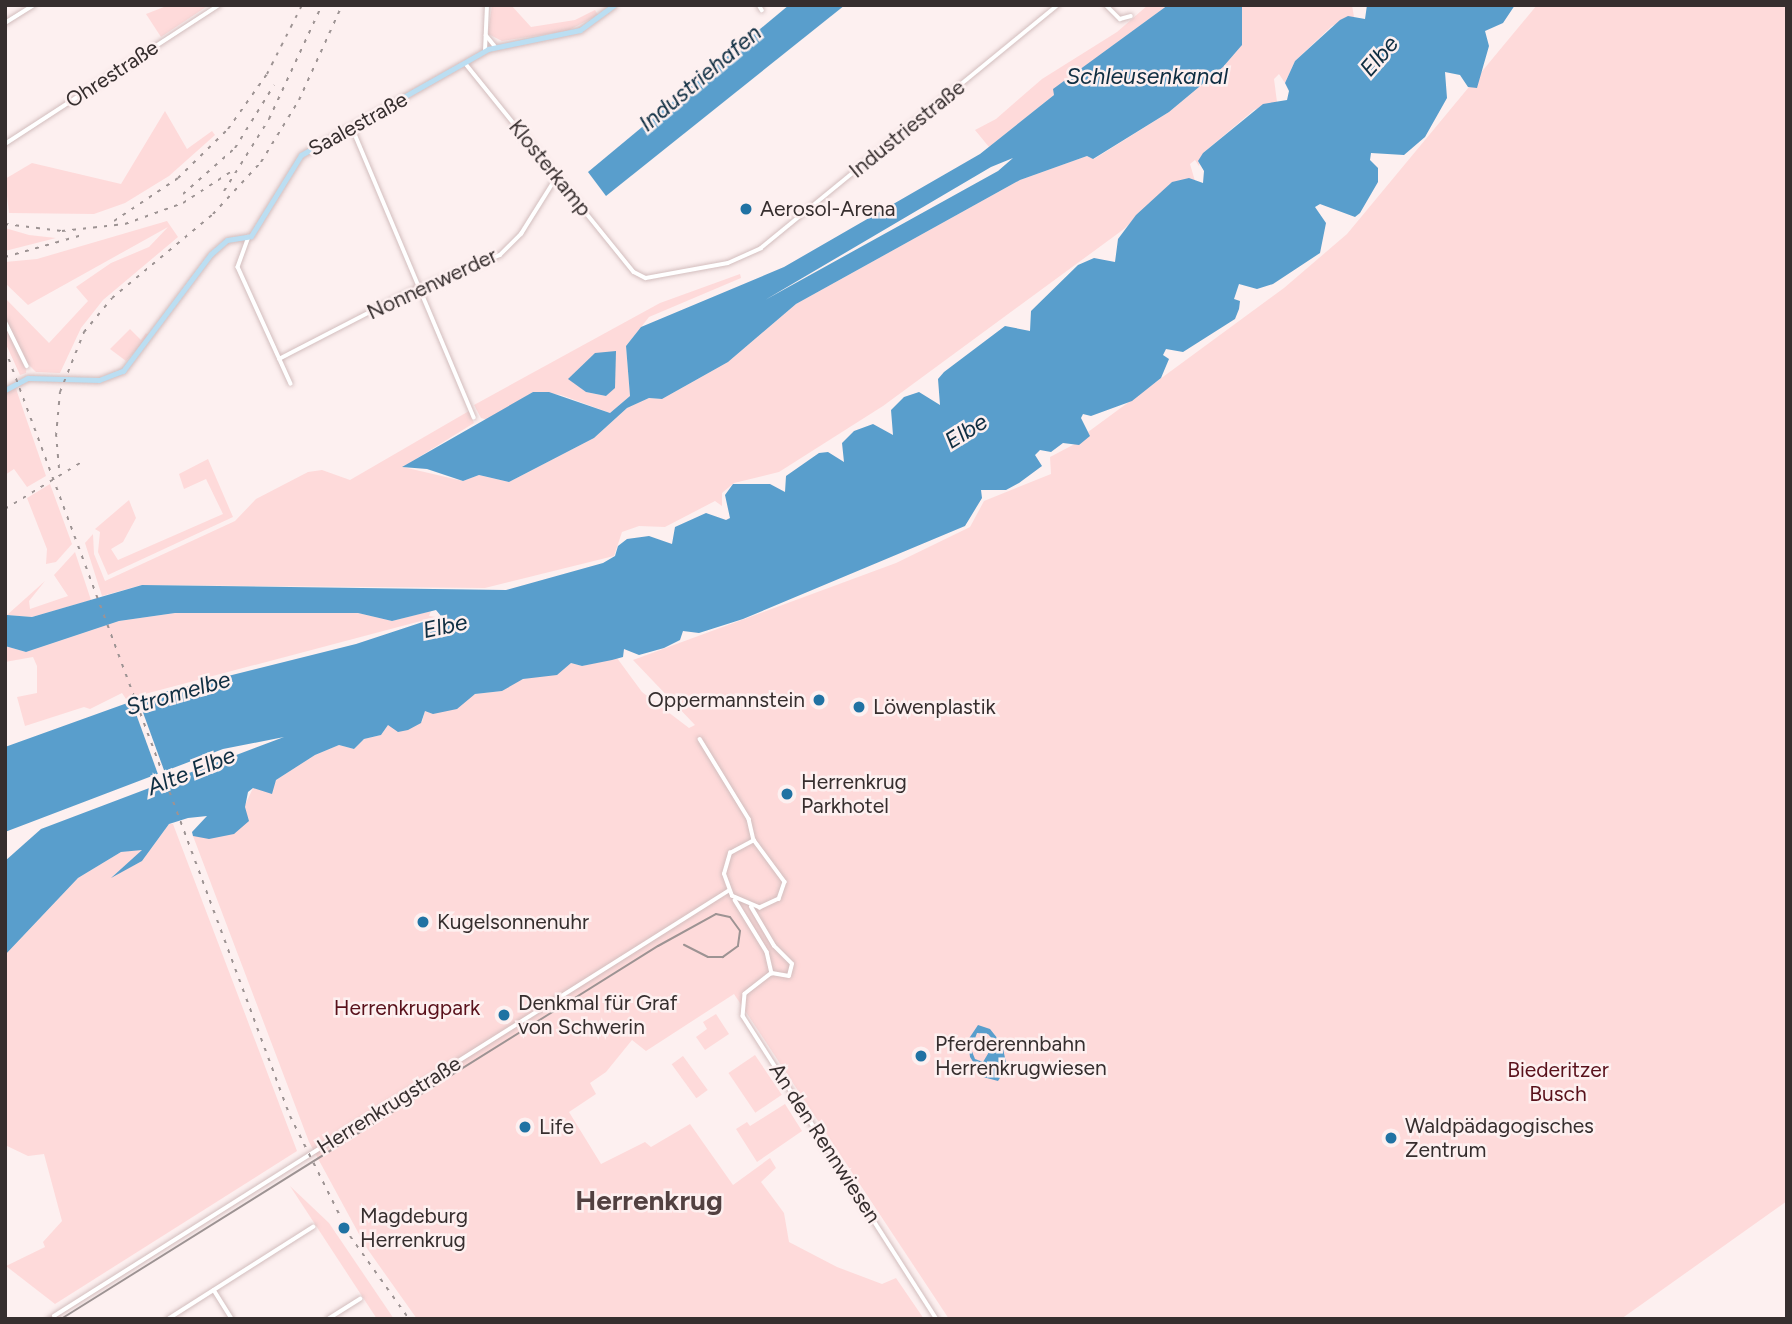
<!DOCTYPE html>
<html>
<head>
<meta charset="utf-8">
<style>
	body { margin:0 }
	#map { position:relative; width:1792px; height:1324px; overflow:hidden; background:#fdf0f0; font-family:Figtree,sans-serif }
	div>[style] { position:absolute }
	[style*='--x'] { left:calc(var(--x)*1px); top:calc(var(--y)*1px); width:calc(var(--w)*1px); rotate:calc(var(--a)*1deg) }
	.green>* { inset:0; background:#fedada; transform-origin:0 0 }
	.water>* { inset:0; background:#599ecc }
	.pier>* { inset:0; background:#fdf0f0; transform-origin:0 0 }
	.roads { filter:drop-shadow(0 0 2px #d2bdbd) drop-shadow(0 0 2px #d2bdbd) }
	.minor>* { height:3.5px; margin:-1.75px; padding:0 1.75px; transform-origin:1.75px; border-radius:1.75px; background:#fff }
	.tertiary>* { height:4.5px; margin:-2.25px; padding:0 2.25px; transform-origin:2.25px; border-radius:2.25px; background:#fff }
	.secondary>* { height:5px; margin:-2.5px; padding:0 2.5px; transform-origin:2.5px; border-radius:2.5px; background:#bbdef2 }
	.tram>* { height:2px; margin:-1px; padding:0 1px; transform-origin:1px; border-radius:1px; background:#9d9393 }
	.rail>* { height:2px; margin-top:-1px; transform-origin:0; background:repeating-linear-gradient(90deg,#9d9393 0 3.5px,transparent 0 10.5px) }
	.dots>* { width:19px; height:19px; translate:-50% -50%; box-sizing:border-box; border:4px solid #fdf0f0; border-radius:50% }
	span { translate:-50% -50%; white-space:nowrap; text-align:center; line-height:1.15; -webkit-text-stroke:5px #fdf0f0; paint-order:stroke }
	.street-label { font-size:21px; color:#362e2e }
	.poi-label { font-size:21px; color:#362e2e }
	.left { translate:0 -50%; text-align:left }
	.right { translate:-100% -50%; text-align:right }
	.park-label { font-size:21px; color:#59111b }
	.water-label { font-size:23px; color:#0f2e42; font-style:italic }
	.district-label { font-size:28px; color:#524141; font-weight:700 }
	.frame { position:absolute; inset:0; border:7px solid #362e2e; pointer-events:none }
</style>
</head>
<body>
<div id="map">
	<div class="green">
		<i style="clip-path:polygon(169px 5px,209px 5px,161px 37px,146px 14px)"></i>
		<i style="clip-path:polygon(492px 5px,511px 5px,531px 27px,575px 20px,595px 10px,598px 15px,567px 31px,502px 41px,488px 34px)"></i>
		<i style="clip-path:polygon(1148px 5px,1168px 5px,1054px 89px,1054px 95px,989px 147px,975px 130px,996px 119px,1042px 79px,1117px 32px)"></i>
		<i style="clip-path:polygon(1242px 5px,1352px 5px,1354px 17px,1332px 26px,1295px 61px,1285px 83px,1279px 74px,1274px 79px,1277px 102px,1254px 110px,1203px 153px,1199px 166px,1195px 160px,1190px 164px,1195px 181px,1172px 182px,1124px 229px,883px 406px,779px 472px,734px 483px,722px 493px,722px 506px,715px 501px,665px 527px,639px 526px,622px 532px,614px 556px,485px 588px,142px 585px,102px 596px,85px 543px,93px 534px,94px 554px,105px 581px,235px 521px,256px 499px,308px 472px,322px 470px,350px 480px,469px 411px,474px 423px,403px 467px,463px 481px,479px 475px,509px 482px,594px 438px,627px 408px,649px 398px,662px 399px,728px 362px,796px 304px,1020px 180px,1087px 156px,1094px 159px,1169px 112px,1223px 67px,1241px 46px)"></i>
		<i style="clip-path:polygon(1537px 5px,1787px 5px,1787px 1201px,1621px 1319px,949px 1319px,734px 994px,646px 1051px,632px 1040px,606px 1072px,590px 1083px,596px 1094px,569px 1112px,601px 1164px,645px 1142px,651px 1147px,690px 1124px,733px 1185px,770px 1158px,776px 1168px,761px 1182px,784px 1213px,789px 1242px,837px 1267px,882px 1284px,896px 1278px,924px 1319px,417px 1319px,366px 1247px,309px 1142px,193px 836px,232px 833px,253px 788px,272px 788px,276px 780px,315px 755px,339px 745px,354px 749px,364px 739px,381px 735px,388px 725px,422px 722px,425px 710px,443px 711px,475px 694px,502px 691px,512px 683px,571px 663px,582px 666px,617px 658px,642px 692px,689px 728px,695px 725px,633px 660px,896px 563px,970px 527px,984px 501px,1051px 474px,1050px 457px,1090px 436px,1088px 432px,1284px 288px,1347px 234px)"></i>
		<i style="clip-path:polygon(165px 111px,187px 149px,212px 131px,215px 135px,169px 176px,125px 203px,94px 214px,9px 213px,5px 179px,32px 163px,121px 184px)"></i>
		<i style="clip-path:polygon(167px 221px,178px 237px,103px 300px,81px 328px,60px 373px,36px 372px,27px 363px,26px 373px,20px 375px,5px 342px,5px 298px,49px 343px,88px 301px,76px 287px,111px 263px,149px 247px,168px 227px,28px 305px,5px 283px,5px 262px,37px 259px)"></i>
		<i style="clip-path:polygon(5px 228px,29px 235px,56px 238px,5px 251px)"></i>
		<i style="clip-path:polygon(evenodd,740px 274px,741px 278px,649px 317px,626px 346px,630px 396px,610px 413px,561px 395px,533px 392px,488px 420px,481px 418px,474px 405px,660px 303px,740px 274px,615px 351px,615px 387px,606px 396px,586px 392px,615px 351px)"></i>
		<i style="clip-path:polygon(130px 329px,141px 340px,146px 333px,149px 336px,126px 361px,110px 349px)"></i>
		<i style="clip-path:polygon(15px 386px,46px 476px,27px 487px,14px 469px,5px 475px,5px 393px)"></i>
		<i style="clip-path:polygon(208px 459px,233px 517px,108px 575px,98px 552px,100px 532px,95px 529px,129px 500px,136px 518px,123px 542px,111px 549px,118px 560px,223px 514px,206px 479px,184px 489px,179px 474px)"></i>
		<i style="clip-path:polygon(50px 484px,72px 544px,56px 562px,46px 564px,47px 549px,27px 498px)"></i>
		<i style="clip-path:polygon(75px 552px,91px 600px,32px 617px,7px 615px,45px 581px,29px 601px,30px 609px,68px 596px,54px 575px)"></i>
		<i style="clip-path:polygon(431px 611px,429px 616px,436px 617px,126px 699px,122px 693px,90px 709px,84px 707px,25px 726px,17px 697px,37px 693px,37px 666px,33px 657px,5px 662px,5px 646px,26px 652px,119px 621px,175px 613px,358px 613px,392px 621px)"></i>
		<i style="clip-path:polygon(169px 824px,173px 824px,297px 1151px,55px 1304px,6px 1266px,45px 1247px,43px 1242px,62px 1221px,44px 1154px,28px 1156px,5px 1145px,5px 955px,78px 878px,121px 852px,144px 849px,113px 876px,142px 861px)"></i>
		<i style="clip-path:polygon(716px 1014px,729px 1034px,705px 1050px,696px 1037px,707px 1029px,703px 1022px)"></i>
		<i style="left:755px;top:1055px;width:48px;height:32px;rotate:56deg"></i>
		<i style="left:683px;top:1056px;width:42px;height:14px;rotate:54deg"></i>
		<i style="clip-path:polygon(785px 1104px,802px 1131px,757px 1162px,736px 1129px,747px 1122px,750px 1126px)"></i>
		<i style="clip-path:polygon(290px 1186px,329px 1223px,394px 1319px,377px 1319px)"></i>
	</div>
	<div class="water">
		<i style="clip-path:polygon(789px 5px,845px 5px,606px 196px,588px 172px)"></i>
		<i style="clip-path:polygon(evenodd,1168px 5px,1242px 5px,1242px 45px,1223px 67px,1169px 112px,1093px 159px,1087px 156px,1020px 180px,796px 304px,728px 362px,662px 399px,649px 398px,627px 408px,594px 438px,509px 482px,479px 475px,463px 481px,427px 469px,402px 467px,533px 392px,549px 392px,610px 413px,630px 396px,626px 346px,641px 327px,784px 267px,980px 154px,1054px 95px,1053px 89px,1168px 5px,1013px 158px,998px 171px,765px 300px,991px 167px,1013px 158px)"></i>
		<i style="clip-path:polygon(1367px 5px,1515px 5px,1503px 23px,1485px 31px,1489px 46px,1477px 88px,1468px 87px,1460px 75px,1445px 72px,1447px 98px,1425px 137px,1404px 155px,1371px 153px,1370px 160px,1378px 168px,1378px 182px,1360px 213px,1355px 217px,1320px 204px,1315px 207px,1326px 223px,1320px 253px,1273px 284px,1257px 289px,1239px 284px,1234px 299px,1240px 301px,1239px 309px,1235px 319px,1183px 352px,1166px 349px,1163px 355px,1169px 359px,1161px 378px,1132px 401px,1091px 416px,1083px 414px,1081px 418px,1090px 436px,1079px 445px,1063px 443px,1051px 452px,1040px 450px,1035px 455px,1042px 466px,1019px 483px,1006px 490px,981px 490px,982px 498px,965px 526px,743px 619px,699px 633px,683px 631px,680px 640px,664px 648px,639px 655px,624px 649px,623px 657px,612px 660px,582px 666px,571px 663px,557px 675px,523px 679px,502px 691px,475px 694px,457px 709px,433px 714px,425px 711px,421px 723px,408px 730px,398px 732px,388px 725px,381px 735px,364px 739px,354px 749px,339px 745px,315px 755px,276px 780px,272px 794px,253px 788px,248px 792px,245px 807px,249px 821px,234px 834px,209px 839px,193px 836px,192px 832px,207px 816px,188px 818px,169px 824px,142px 861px,111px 878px,142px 850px,121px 852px,78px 878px,5px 955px,5px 861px,41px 829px,284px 737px,223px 749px,5px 832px,5px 747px,144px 697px,356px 644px,441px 616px,436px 610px,392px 621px,358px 613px,175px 613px,119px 621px,26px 652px,5px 646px,7px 615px,32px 617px,142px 585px,506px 590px,603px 563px,615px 556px,618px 546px,627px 539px,649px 536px,672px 544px,675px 527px,706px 513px,726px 520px,730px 518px,725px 495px,733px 484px,770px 484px,785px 492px,786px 476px,819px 453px,828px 452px,844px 462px,842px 443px,854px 431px,873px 424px,893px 435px,891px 410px,904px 397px,919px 392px,940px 405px,938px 379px,944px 372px,1005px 326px,1030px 331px,1031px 311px,1078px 265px,1094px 258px,1115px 262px,1118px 239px,1136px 215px,1172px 182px,1189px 178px,1203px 183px,1204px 171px,1198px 161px,1203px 153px,1263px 104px,1287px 100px,1289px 91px,1285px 83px,1295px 61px,1340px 20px,1348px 16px,1365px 19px)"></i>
		<i style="clip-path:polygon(616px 351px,615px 388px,606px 396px,586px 392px,568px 379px,595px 353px)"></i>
		<i style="clip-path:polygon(evenodd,978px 1025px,990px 1029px,1002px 1044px,1007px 1067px,998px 1081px,983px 1077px,970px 1057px,968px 1040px,978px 1025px,977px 1033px,988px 1034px,995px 1042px,983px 1062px,975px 1059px,971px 1049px,977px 1033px)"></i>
	</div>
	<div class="pier">
		<i style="left:137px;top:696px;width:83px;height:7px;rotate:70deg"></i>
	</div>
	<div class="roads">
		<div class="minor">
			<i style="--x:759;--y:5;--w:6;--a:59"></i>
			<i style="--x:1106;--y:5;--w:20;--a:45"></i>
			<i style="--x:1120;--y:19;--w:11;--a:-15"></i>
			<i style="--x:5;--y:23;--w:34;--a:-32"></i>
			<i style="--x:486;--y:35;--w:14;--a:51"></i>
			<i style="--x:485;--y:51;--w:46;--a:-87.5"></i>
			<i style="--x:466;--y:64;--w:267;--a:51.1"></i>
			<i style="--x:634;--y:272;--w:13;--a:27"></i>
			<i style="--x:646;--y:278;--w:83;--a:-10.4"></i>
			<i style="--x:728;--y:263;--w:36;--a:-24"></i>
			<i style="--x:761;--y:248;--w:384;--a:-39.3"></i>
			<i style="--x:352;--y:127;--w:315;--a:67.2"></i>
			<i style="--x:5;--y:144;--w:255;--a:-33"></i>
			<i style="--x:249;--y:237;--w:32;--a:110"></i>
			<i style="--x:238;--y:267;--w:128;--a:65.6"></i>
			<i style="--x:5;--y:321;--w:50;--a:63.9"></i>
			<i style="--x:279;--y:359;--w:146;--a:-27.3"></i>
			<i style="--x:409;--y:292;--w:98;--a:-22.1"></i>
			<i style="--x:500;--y:255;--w:30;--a:-45"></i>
			<i style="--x:521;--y:234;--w:66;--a:-58"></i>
			<i style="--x:700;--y:739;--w:94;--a:58.5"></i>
			<i style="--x:749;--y:819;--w:22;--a:77"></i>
			<i style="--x:754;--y:840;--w:52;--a:53.6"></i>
			<i style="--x:785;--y:882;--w:18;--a:109"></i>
			<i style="--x:779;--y:899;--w:21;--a:155"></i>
			<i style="--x:760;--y:908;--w:30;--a:-157"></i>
			<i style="--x:732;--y:896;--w:23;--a:-110"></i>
			<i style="--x:724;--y:874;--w:22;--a:-74"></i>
			<i style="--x:730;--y:853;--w:27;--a:-28"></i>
			<i style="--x:735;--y:900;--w:61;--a:58.4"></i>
			<i style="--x:767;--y:952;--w:22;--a:77"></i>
			<i style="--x:772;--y:973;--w:17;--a:10"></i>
			<i style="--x:789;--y:976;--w:12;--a:-76"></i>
			<i style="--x:792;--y:964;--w:25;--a:-135"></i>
			<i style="--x:774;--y:946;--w:45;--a:-120.5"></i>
			<i style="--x:772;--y:973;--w:34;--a:142"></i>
			<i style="--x:745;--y:994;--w:22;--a:95"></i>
			<i style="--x:743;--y:1016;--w:360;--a:57.4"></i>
			<i style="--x:214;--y:1290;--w:34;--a:58"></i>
			<i style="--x:54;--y:1316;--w:797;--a:-32.23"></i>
			<i style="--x:168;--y:1319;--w:172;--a:-32.4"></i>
			<i style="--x:328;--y:1319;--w:38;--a:-32"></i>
		</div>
		<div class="tertiary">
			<i style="--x:49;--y:1319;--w:8;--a:0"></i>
		</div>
		<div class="secondary">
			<i style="--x:5;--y:390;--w:26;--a:-28"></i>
			<i style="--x:28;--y:378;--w:71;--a:1.6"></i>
			<i style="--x:99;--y:380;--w:26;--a:-21"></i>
			<i style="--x:123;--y:371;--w:146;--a:-53.1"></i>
			<i style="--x:211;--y:254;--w:21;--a:-41"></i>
			<i style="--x:227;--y:240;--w:24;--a:-9"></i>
			<i style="--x:251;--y:236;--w:95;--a:-58.3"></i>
			<i style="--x:301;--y:155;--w:215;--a:-29.5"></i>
			<i style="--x:488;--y:49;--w:94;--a:-11.7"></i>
			<i style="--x:580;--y:30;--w:42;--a:-36.3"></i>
		</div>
	</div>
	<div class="tram">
		<i style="--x:61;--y:1319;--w:704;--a:-32"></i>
		<i style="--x:658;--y:946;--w:66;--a:-28.9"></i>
		<i style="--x:716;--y:914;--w:14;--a:12"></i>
		<i style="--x:730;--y:917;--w:17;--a:54"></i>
		<i style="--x:740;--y:931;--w:15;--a:98"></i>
		<i style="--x:738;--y:946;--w:19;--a:144"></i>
		<i style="--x:723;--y:957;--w:15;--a:180"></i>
		<i style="--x:708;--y:957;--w:27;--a:-153"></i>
	</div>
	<div class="rail">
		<i style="--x:224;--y:191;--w:85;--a:-58"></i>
		<i style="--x:269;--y:119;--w:126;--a:-65.1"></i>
		<i style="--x:183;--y:194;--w:69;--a:-41.5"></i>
		<i style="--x:235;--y:148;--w:74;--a:-58.2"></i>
		<i style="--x:114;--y:221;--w:77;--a:-33.9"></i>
		<i style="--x:178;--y:178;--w:70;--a:-44.4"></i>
		<i style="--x:228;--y:129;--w:67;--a:-54.7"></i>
		<i style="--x:267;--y:74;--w:77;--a:-63.1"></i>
		<i style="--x:5;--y:224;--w:57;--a:7"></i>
		<i style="--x:62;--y:231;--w:63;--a:-6.3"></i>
		<i style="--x:125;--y:224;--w:62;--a:-19.9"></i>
		<i style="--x:183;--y:203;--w:59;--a:-33.1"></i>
		<i style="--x:5;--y:257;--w:84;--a:-15.9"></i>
		<i style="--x:5;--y:349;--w:818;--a:69.62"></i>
		<i style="--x:290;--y:1116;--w:134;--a:63.4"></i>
		<i style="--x:350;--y:1236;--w:102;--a:54.6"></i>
		<i style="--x:59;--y:468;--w:32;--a:-95"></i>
		<i style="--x:56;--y:436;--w:44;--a:-84.8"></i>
		<i style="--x:60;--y:392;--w:65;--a:-68.2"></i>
		<i style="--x:84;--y:332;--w:44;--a:-50.5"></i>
		<i style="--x:112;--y:298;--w:131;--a:-39.7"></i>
		<i style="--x:213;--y:214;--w:71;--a:-47.3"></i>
		<i style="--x:261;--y:162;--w:73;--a:-58.5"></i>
		<i style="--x:299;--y:100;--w:104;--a:-65.6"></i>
		<i style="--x:5;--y:509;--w:88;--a:-31.5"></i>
	</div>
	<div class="dots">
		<i style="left:746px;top:209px;background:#2072a3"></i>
		<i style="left:819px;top:700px;background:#2072a3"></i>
		<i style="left:859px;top:707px;background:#2072a3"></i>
		<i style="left:787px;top:794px;background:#2072a3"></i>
		<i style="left:423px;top:922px;background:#2072a3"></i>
		<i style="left:504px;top:1015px;background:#2072a3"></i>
		<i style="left:921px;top:1056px;background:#2072a3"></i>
		<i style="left:525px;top:1127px;background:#2072a3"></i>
		<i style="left:1391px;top:1138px;background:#2072a3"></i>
		<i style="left:344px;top:1228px;background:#2072a3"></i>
	</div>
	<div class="street-label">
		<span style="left:112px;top:74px;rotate:-33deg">Ohrestraße</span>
		<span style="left:358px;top:124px;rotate:-29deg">Saalestraße</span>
		<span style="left:907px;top:129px;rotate:-39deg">Industriestraße</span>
		<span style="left:550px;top:168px;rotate:51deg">Klosterkamp</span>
		<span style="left:432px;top:284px;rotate:-25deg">Nonnenwerder</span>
		<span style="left:389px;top:1105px;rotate:-32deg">Herrenkrugstraße</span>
		<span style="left:825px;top:1143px;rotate:57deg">An den Rennwiesen</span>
	</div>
	<div class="poi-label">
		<span class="left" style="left:760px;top:209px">Aerosol-Arena</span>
		<span class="right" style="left:805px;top:700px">Oppermannstein</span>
		<span class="left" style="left:873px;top:707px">Löwenplastik</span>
		<span class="left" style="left:801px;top:794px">Herrenkrug<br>Parkhotel</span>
		<span class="left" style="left:437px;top:922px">Kugelsonnenuhr</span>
		<span class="left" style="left:518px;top:1015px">Denkmal für Graf<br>von Schwerin</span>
		<span class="left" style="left:935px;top:1056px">Pferderennbahn<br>Herrenkrugwiesen</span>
		<span class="left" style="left:1405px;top:1138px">Waldpädagogisches<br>Zentrum</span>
		<span class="left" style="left:539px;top:1127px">Life</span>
		<span class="left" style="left:360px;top:1228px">Magdeburg<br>Herrenkrug</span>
	</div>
	<div class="park-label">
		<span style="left:407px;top:1008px">Herrenkrugpark</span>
		<span style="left:1558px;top:1082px">Biederitzer<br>Busch</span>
	</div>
	<div class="water-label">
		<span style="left:1379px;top:56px;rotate:-49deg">Elbe</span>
		<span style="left:1147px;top:76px">Schleusenkanal</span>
		<span style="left:700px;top:78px;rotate:-40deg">Industriehafen</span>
		<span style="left:966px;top:431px;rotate:-32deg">Elbe</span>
		<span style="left:445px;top:626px;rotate:-12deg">Elbe</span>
		<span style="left:178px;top:693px;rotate:-16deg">Stromelbe</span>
		<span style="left:191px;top:771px;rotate:-22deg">Alte Elbe</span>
	</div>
	<div class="district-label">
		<span style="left:649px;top:1200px">Herrenkrug</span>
	</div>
	<div class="frame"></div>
</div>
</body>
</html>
